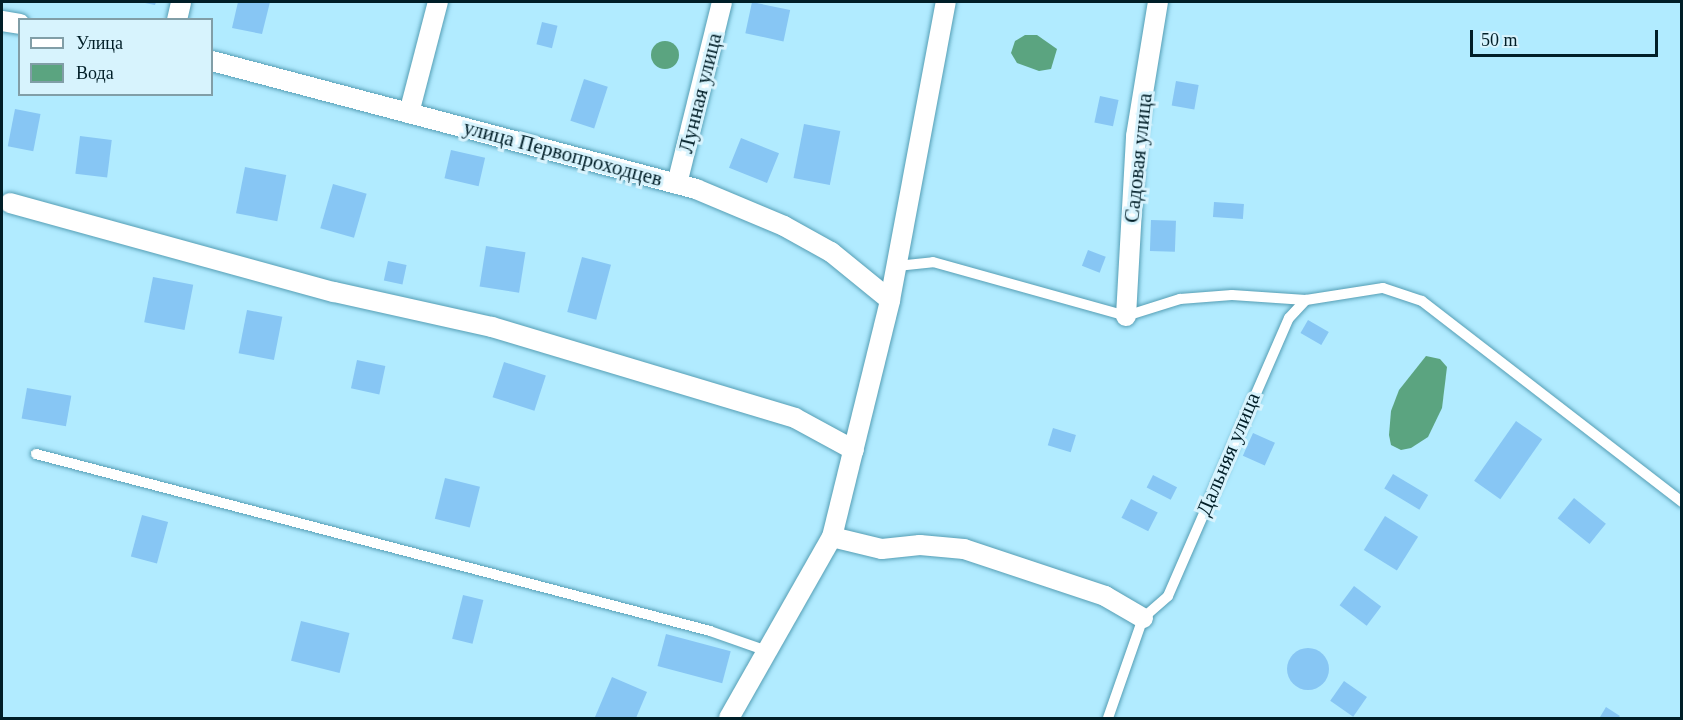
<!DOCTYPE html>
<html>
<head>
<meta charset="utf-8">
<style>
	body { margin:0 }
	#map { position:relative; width:1683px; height:720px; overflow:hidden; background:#b1ebff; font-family:"Times New Roman",serif }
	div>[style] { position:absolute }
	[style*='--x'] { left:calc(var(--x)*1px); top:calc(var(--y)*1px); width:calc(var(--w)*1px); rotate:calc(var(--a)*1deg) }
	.water>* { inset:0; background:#5ba480 }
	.round { border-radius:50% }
	.building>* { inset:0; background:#87c6f4; transform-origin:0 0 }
	.roads { filter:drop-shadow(0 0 2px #559eb5) drop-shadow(0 0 2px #559eb5) }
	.service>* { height:10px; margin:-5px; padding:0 5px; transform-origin:5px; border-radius:5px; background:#fff }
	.minor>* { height:20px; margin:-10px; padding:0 10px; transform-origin:10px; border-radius:10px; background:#fff }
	span { translate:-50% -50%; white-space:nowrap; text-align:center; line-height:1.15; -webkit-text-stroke:6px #d7f3fd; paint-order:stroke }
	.street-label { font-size:21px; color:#001e27 }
	.frame { position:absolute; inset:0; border:3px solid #001e27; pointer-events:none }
	.legend { position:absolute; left:18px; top:18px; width:195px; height:78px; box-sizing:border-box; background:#d7f3fd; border:2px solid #819ea7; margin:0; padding:8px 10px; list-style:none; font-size:18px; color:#001e27 }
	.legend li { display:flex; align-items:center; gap:12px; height:30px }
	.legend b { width:30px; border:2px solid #819ea7 }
	.scale { position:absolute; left:1470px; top:30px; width:188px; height:27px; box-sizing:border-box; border:3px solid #001e27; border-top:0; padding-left:8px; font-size:18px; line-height:21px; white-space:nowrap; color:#001e27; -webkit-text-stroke:4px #d7f3fd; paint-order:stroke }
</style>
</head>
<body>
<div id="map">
	<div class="water">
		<i style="clip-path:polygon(1025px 35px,1037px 35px,1057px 49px,1051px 69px,1039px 71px,1017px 63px,1011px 53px,1015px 41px)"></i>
		<i class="round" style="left:651px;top:41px;width:28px;height:28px"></i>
		<i style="clip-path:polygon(1426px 356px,1440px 359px,1447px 367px,1442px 408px,1428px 437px,1411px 448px,1401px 450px,1391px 445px,1389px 435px,1391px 411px,1399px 390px)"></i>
	</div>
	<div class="building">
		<i style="clip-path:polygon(140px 2px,156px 2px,155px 5px)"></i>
		<i style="clip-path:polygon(238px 2px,270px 2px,262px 34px,232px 28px)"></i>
		<i style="left:752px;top:2px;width:39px;height:32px;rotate:12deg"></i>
		<i style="left:542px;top:22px;width:16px;height:23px;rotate:14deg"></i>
		<i style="left:584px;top:79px;width:25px;height:44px;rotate:18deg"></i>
		<i style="left:1176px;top:81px;width:23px;height:25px;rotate:10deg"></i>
		<i style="left:1100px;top:96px;width:19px;height:27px;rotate:12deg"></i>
		<i style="left:15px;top:109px;width:26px;height:38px;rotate:11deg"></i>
		<i style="left:804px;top:124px;width:37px;height:55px;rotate:11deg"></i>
		<i style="left:80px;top:136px;width:32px;height:38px;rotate:7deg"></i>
		<i style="left:741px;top:138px;width:41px;height:32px;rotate:22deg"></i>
		<i style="left:451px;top:150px;width:35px;height:29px;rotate:13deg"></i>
		<i style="left:245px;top:167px;width:42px;height:47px;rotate:11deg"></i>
		<i style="left:333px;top:184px;width:35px;height:46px;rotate:16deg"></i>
		<i style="left:1214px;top:202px;width:30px;height:15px;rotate:4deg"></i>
		<i style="left:1151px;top:220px;width:25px;height:31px;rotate:2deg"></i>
		<i style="left:486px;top:246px;width:40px;height:41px;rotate:9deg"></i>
		<i style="left:1088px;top:250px;width:19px;height:17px;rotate:21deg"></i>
		<i style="left:582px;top:257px;width:30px;height:57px;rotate:15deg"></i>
		<i style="left:388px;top:261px;width:19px;height:20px;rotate:12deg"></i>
		<i style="left:153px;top:277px;width:41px;height:46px;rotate:11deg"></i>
		<i style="left:247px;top:310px;width:36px;height:44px;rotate:11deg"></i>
		<i style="left:1308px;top:320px;width:24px;height:15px;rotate:30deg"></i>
		<i style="left:357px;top:360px;width:29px;height:29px;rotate:12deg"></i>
		<i style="left:504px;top:362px;width:44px;height:37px;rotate:18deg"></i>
		<i style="left:27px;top:388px;width:45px;height:31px;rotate:10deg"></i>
		<i style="left:1516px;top:421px;width:32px;height:73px;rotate:35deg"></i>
		<i style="left:1053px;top:428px;width:24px;height:18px;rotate:17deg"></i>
		<i style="left:1253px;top:433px;width:24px;height:25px;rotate:24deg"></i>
		<i style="left:1393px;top:474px;width:41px;height:17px;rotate:31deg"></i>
		<i style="left:1153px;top:475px;width:27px;height:14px;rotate:27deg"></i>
		<i style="left:445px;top:478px;width:36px;height:42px;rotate:14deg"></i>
		<i style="left:1574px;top:498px;width:41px;height:26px;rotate:39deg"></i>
		<i style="left:1131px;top:499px;width:30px;height:21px;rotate:27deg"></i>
		<i style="left:142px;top:515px;width:27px;height:43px;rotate:15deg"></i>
		<i style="left:1385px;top:516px;width:39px;height:40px;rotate:32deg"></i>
		<i style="left:1354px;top:586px;width:34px;height:24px;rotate:37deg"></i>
		<i style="left:463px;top:595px;width:21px;height:45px;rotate:14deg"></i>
		<i style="left:301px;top:621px;width:50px;height:41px;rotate:14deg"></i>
		<i style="left:666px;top:634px;width:67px;height:33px;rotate:15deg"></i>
		<i class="round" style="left:1287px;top:648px;width:42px;height:42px"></i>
		<i style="clip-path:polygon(612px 677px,647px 692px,636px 718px,595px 717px)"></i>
		<i style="left:1344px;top:681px;width:28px;height:24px;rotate:35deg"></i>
		<i style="clip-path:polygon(1606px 707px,1620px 716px,1618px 718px,1600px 717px)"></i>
	</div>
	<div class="roads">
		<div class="service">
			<i style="--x:897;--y:266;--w:36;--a:-6"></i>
			<i style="--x:933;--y:262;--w:200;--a:15.6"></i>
			<i style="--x:1126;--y:316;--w:57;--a:-17.5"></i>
			<i style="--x:1180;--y:299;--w:52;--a:-4.4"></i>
			<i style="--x:1232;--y:295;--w:74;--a:3.9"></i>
			<i style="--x:36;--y:454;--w:697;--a:14.71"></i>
			<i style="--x:710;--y:631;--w:60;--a:19.3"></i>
			<i style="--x:1108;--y:718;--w:106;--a:-70.7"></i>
			<i style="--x:1143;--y:618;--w:33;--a:-41"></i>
			<i style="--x:1168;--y:596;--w:303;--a:-66.5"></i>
			<i style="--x:1289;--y:318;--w:25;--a:-47"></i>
			<i style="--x:1306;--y:300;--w:78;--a:-8.9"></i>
			<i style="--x:1383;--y:288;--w:41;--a:18.4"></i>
			<i style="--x:1422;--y:301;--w:329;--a:37.7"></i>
		</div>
		<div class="minor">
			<i style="--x:177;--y:20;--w:18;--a:-77"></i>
			<i style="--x:2;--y:21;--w:18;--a:9"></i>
			<i style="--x:212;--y:61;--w:501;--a:14.81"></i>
			<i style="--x:696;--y:189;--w:95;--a:22.8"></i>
			<i style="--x:784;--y:226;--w:54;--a:29"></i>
			<i style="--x:831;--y:252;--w:76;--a:39.1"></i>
			<i style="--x:409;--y:113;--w:115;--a:-75.4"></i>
			<i style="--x:677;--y:184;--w:187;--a:-76.1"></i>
			<i style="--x:10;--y:203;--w:336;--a:15.4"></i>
			<i style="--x:334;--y:292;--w:162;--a:12.5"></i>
			<i style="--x:492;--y:327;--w:316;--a:16.7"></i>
			<i style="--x:795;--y:418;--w:67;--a:28.5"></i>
			<i style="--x:1126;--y:316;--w:180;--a:-86.8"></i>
			<i style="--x:1136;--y:136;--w:136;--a:-80.7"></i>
			<i style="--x:832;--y:537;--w:51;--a:13.5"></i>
			<i style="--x:882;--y:549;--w:38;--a:-6"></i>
			<i style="--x:920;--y:545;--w:44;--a:5.2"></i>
			<i style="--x:964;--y:549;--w:149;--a:18.4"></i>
			<i style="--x:1105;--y:596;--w:44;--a:30.1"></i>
			<i style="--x:729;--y:718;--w:208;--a:-60.4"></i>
			<i style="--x:832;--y:537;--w:244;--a:-76.2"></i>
			<i style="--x:890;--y:300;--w:303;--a:-79.4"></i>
		</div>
	</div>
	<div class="street-label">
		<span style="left:700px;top:93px;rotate:-76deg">Лунная улица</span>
		<span style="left:563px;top:153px;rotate:15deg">улица Первопроходцев</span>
		<span style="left:1138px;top:158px;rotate:-84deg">Садовая улица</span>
		<span style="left:1228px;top:454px;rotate:-67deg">Дальняя улица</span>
	</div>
	<div class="frame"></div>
	<ul class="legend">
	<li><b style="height:8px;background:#fff"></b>Улица</li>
	<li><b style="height:16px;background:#5ba480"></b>Вода</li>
	</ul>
	<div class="scale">50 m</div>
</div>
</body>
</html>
